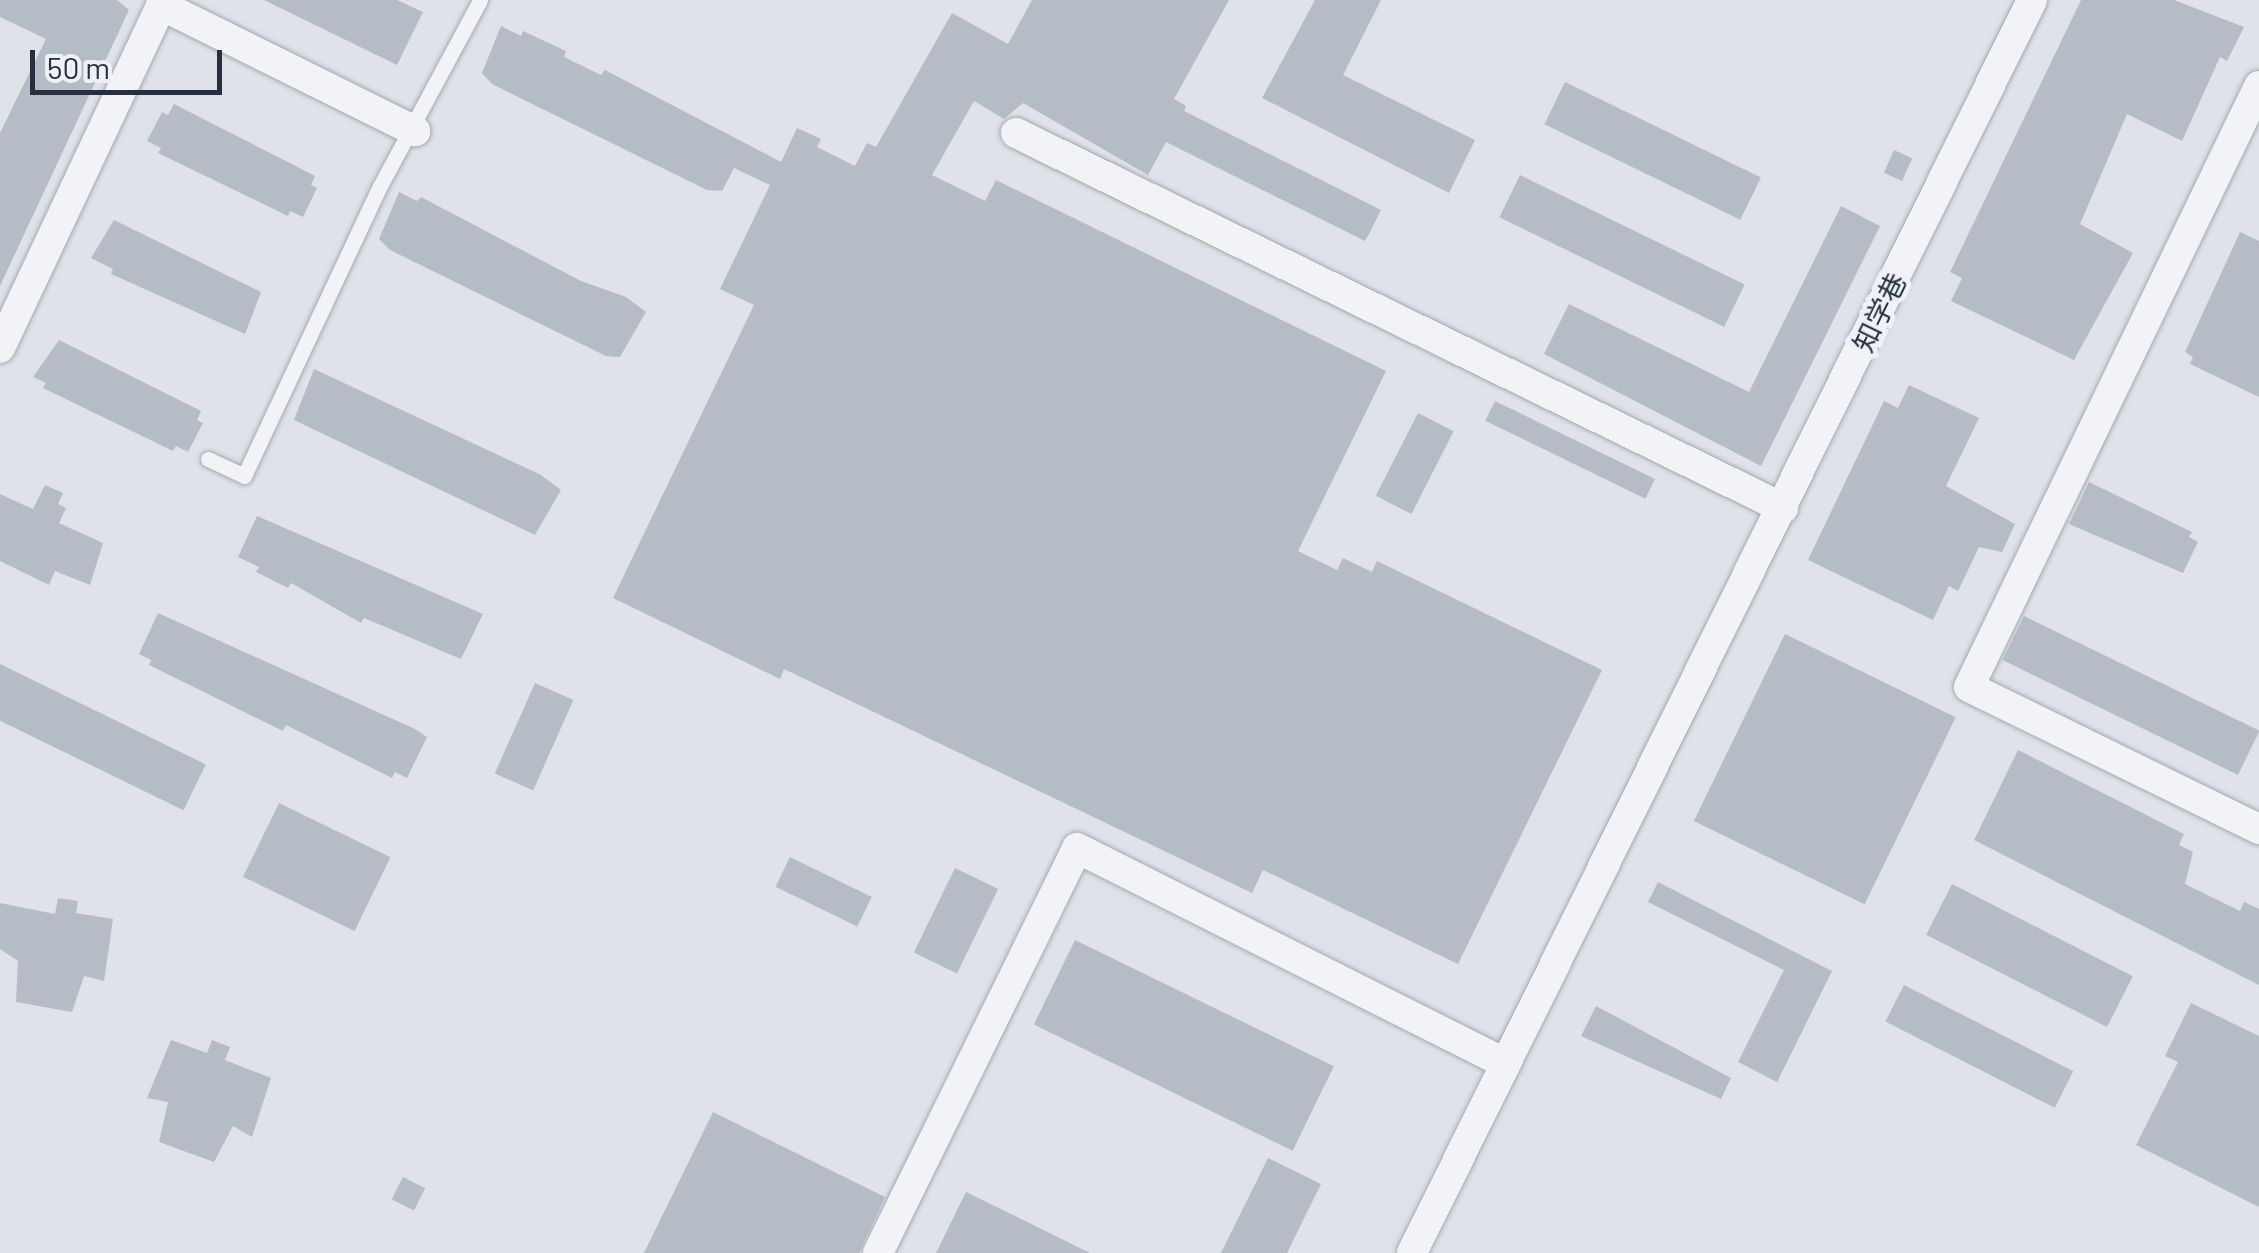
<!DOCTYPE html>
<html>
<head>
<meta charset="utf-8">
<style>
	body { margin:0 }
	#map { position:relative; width:2259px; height:1253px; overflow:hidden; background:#dfe2e8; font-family:Barlow,"Noto Sans SC",sans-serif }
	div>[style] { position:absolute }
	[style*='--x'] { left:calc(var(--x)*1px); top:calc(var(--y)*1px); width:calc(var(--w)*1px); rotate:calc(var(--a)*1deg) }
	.building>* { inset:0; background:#b6bcc5; transform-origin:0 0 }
	.roads { filter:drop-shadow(0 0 2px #a4a9b2) drop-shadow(0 0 2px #a4a9b2) }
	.lane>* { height:15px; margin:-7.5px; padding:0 7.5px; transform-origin:7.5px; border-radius:7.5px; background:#f1f3f7 }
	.street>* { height:30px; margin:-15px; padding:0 15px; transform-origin:15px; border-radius:15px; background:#f1f3f7 }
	span { translate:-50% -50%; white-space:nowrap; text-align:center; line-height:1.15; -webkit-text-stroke:10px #eef1f6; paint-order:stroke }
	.street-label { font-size:28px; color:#273040 }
	.scale { position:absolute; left:30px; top:50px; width:192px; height:45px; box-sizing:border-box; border:5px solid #273040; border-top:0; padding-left:12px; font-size:30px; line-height:35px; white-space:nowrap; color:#273040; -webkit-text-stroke:8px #eef1f6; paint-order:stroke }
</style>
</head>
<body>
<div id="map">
	<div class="building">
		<i style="clip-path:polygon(0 0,117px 0,129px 10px,0 286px,0 133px,46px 39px,0 17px)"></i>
		<i style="clip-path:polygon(264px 0,397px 0,423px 12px,397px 65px)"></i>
		<i style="clip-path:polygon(1032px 0,1229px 0,1174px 99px,1186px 106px,1184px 111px,1381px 210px,1370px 232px,1365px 241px,1166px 142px,1148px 175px,1023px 103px,1004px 119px,974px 101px,932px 175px,985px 201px,996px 180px,1386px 371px,1298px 551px,1337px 570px,1343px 558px,1372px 572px,1377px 561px,1602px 670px,1458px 964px,1263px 870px,1252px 893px,784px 669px,780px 679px,613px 598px,754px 305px,720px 289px,770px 185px,734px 168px,722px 191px,707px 190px,492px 84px,482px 73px,501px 26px,521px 36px,523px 31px,566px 51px,564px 57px,601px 75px,605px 70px,781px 162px,797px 128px,821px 139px,817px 147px,855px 166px,867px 143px,876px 147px,952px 13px,1008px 44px)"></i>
		<i style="clip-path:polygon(1315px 0,1381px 0,1343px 75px,1475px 140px,1449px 193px,1262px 98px)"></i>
		<i style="clip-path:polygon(2081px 0,2174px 0,2244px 27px,2227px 61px,2220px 57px,2182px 141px,2127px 114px,2080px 224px,2133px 253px,2074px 360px,1951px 301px,1962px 278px,1950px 272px)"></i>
		<i style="left:1565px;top:82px;width:218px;height:47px;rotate:26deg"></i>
		<i style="clip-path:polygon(174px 104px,315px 176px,311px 185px,317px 188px,303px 217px,290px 211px,288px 216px,158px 153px,161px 148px,147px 141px,162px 112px,168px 115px)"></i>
		<i style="left:1894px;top:150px;width:20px;height:25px;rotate:24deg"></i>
		<i style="left:1520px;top:175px;width:250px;height:47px;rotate:26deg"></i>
		<i style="clip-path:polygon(399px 192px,417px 201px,421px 197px,581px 281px,626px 297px,646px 312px,620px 357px,606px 356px,390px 250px,379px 239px)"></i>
		<i style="clip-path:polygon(1841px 206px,1880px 226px,1761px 466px,1544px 354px,1569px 304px,1749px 392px)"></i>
		<i style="clip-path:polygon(114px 220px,261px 292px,245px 334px,111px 274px,113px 269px,91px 258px)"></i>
		<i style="clip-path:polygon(2240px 232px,2259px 241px,2259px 397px,2190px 364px,2193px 357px,2185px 352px)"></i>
		<i style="clip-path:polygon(59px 340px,201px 411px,197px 420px,203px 423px,188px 452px,176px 446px,173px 451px,43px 388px,46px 383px,33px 377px)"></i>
		<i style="clip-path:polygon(314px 369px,541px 475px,561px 490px,535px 535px,294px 420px)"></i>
		<i style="clip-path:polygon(1909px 385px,1979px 418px,1946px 486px,2015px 524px,2002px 552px,1979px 547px,1958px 591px,1949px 586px,1933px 620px,1808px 560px,1884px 401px,1898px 408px)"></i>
		<i style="left:1495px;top:401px;width:178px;height:22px;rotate:26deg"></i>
		<i style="left:1418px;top:413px;width:40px;height:93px;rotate:27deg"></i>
		<i style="clip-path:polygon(2089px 482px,2192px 532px,2189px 537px,2198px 542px,2183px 573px,2069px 524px)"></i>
		<i style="clip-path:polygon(45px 485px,63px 493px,58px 504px,66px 508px,59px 523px,103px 543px,90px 585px,55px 571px,49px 585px,0 561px,0 494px,33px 509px)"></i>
		<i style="clip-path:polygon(257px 516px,483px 614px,461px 659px,364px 618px,361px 623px,291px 583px,288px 588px,256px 572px,259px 567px,238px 557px)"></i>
		<i style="clip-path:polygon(158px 613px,415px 729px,427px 737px,407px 778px,395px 772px,392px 778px,286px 725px,283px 731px,149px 665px,151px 660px,139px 654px)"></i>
		<i style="left:2024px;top:616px;width:262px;height:49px;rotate:26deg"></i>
		<i style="left:1785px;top:634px;width:190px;height:208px;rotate:26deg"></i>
		<i style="left:0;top:664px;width:229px;height:51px;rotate:26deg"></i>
		<i style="left:535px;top:683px;width:42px;height:99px;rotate:24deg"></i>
		<i style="clip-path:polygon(2018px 750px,2184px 834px,2179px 845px,2193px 852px,2185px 884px,2240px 911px,2244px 902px,2259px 909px,2259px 985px,1974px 840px)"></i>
		<i style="left:279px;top:803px;width:124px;height:82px;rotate:26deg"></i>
		<i style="left:790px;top:857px;width:91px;height:33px;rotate:26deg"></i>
		<i style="left:955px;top:868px;width:48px;height:94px;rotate:26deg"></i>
		<i style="clip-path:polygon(1658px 882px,1832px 971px,1777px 1082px,1738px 1062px,1784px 970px,1648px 902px)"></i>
		<i style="left:1952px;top:884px;width:203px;height:57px;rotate:27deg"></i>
		<i style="clip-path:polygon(58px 898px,78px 901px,76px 913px,113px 919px,104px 981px,84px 976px,72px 1012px,16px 1002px,18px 961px,0 949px,0 903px,55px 914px)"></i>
		<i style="left:1075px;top:940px;width:288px;height:94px;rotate:26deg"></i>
		<i style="left:1904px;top:985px;width:190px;height:41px;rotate:27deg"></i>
		<i style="clip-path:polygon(2191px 1003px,2259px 1036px,2259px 1207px,2136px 1145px,2178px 1062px,2165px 1056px)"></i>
		<i style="clip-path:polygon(1596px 1006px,1731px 1078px,1721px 1099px,1581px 1036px)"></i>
		<i style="clip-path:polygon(171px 1040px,207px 1053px,212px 1040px,230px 1047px,225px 1060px,271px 1078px,252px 1137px,233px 1126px,214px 1162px,159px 1142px,168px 1102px,147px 1098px)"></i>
		<i style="clip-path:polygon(713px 1112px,885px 1197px,859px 1253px,644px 1253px)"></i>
		<i style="clip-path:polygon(1268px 1158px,1321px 1184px,1287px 1253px,1221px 1253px)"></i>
		<i style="left:403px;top:1177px;width:25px;height:25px;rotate:27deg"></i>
		<i style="clip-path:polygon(966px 1192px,1090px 1253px,936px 1253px)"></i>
	</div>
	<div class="roads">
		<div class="lane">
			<i style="--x:208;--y:459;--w:40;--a:25"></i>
			<i style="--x:244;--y:476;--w:320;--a:-64.9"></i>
			<i style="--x:380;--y:186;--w:211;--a:-61.7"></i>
		</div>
		<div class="street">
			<i style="--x:161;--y:5;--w:284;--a:26.4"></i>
			<i style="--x:2259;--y:86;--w:667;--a:115.76"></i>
			<i style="--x:1969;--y:687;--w:323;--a:26.1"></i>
			<i style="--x:1016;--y:133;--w:854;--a:26.05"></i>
			<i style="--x:0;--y:348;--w:385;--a:-64.8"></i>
			<i style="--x:878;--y:1253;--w:451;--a:-63.8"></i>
			<i style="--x:1077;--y:848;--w:480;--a:26.7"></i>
			<i style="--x:1412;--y:1253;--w:1398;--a:-63.67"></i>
		</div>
	</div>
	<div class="street-label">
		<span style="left:1879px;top:312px;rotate:-64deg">知学巷</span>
	</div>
	<div class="scale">50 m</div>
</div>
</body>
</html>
